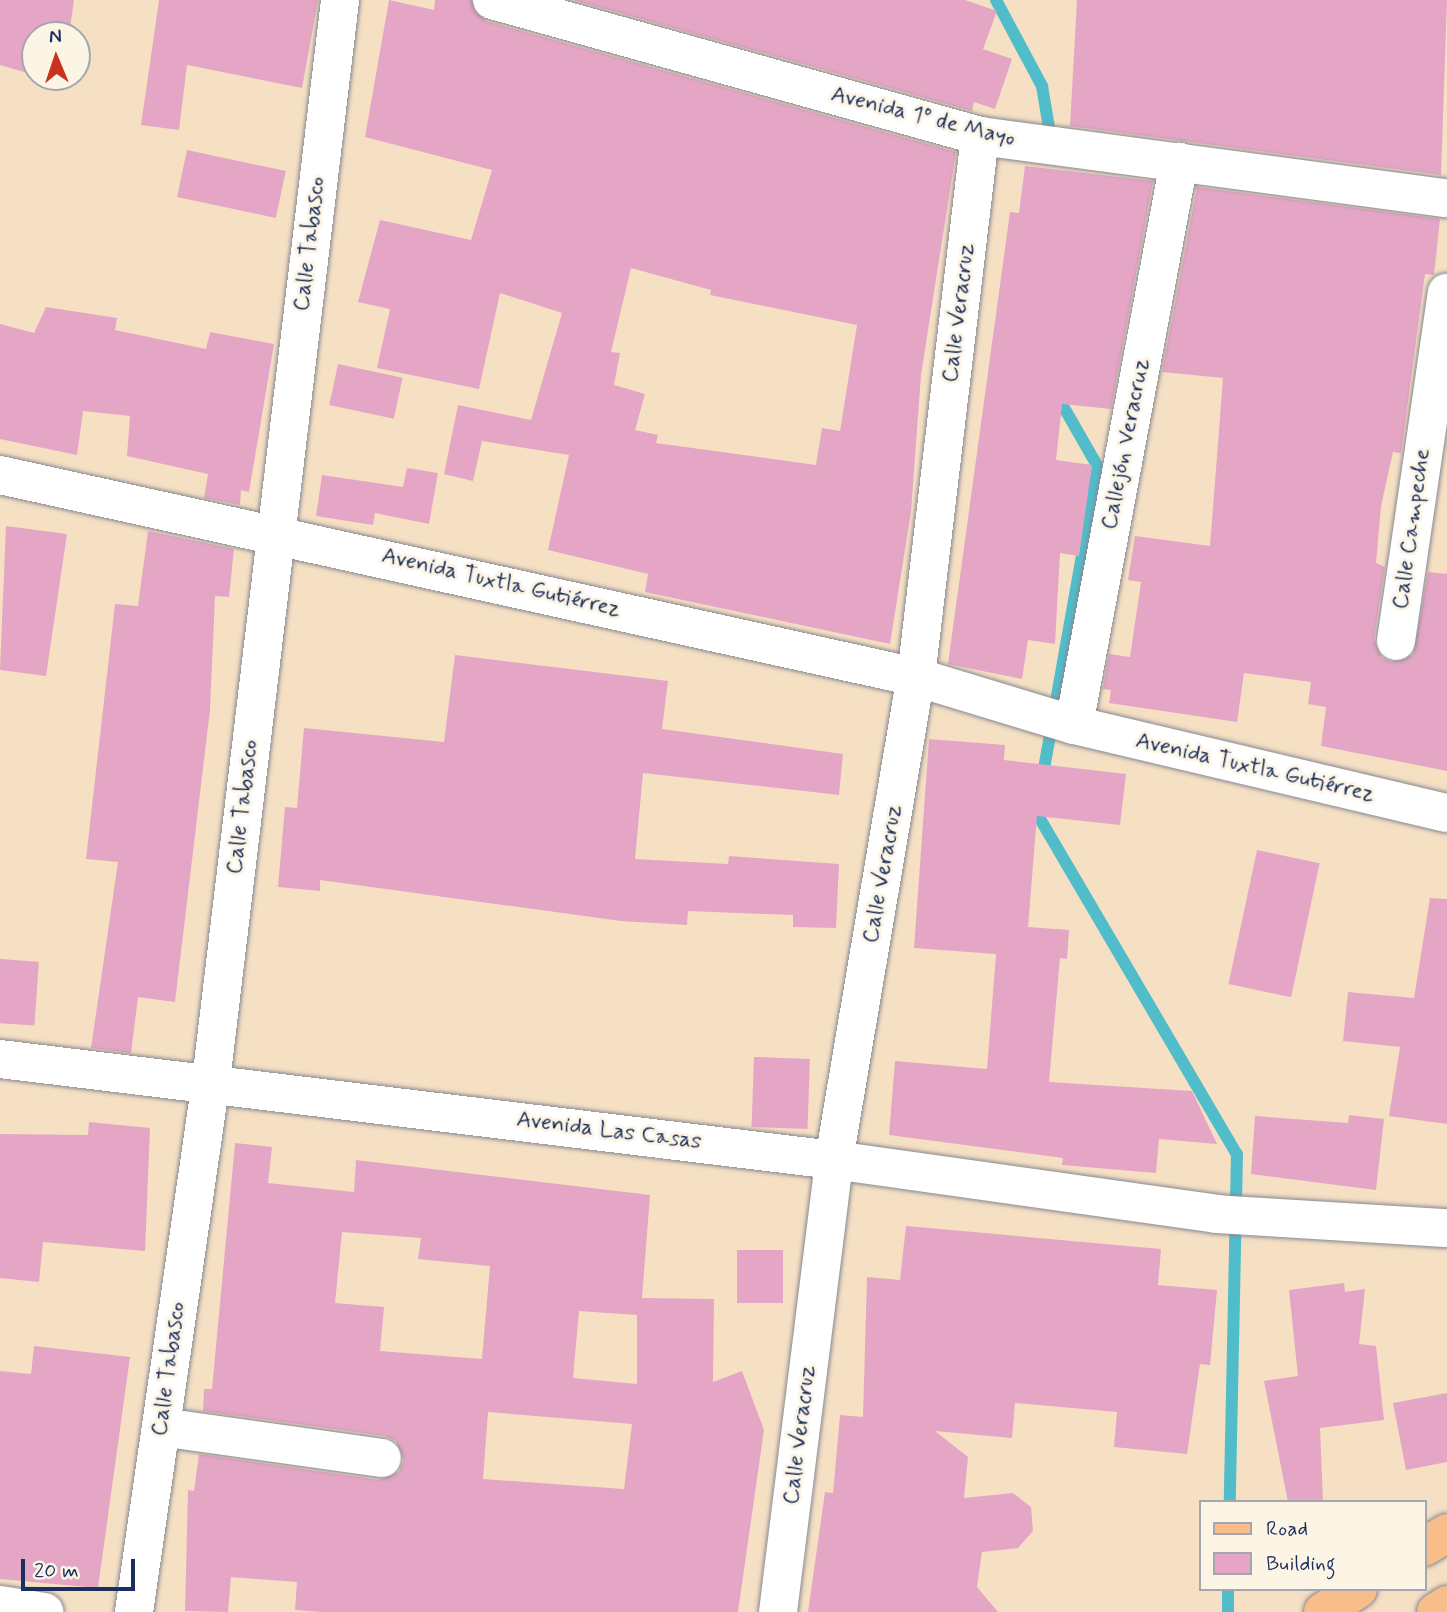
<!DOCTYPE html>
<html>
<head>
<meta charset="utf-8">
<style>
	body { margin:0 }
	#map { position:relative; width:1447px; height:1612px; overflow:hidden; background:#f5e0c4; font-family:Mynerve,sans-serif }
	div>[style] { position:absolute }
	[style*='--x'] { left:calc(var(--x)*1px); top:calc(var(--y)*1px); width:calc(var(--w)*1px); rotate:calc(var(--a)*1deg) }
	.stream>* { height:12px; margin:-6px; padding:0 6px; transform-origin:6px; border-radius:6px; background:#51bdca }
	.building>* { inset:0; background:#e5a6c6; transform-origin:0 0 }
	.roads { filter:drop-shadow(0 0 2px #888891) drop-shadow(0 0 2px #888891) }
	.minor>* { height:38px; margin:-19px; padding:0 19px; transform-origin:19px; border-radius:19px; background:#fff }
	.major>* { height:38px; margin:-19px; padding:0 19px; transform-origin:19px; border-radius:19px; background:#f8bd88 }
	span { translate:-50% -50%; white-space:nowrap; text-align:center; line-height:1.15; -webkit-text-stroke:6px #fcf5e5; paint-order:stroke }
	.street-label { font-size:23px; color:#1b2f5e }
	.legend { position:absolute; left:1199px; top:1500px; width:228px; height:91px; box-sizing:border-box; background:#fcf5e5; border:2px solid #a2a6af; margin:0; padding:9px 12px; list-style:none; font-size:21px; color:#1b2f5e }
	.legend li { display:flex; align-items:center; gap:14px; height:35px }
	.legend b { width:35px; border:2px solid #a2a6af }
	.north { position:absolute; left:21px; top:21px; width:70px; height:70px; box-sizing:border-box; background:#fcf5e5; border:2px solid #a2a6af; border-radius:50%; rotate:358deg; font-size:19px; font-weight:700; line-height:28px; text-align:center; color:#1b2f5e }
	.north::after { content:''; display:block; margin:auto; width:24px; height:32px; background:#c8321e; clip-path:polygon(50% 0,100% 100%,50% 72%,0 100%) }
	.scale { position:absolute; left:21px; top:1559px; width:114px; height:32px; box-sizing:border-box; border:4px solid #1b2f5e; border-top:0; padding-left:9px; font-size:21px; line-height:24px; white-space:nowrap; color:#1b2f5e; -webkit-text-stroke:5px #fcf5e5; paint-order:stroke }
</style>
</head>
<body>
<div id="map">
	<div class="stream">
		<i style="--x:996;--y:0;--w:98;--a:61.9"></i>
		<i style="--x:1042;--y:86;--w:55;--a:80.5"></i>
		<i style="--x:1042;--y:780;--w:318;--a:-79.9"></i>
		<i style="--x:1098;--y:467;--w:86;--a:-119.8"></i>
		<i style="--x:1038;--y:801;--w:11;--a:100"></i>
		<i style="--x:1036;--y:812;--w:397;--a:59.6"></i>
		<i style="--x:1237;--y:1154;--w:348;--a:91.2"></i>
		<i style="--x:1228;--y:1612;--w:23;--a:-90"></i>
	</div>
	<div class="building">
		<i style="clip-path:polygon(0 0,74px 0,69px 35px,35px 35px,35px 75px,0 65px)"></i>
		<i style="clip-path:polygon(159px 0,318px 0,302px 88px,187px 65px,179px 130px,141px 125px)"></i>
		<i style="clip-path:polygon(evenodd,389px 0,434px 10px,435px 0,471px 0,486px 21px,956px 152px,921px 375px,911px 512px,890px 644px,645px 592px,648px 574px,548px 550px,569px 455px,482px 441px,473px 481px,444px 474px,458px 405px,531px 420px,562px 313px,500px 293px,479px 389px,377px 368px,390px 309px,358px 302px,380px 220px,471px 240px,492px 170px,365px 137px,389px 0,631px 268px,711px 290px,710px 295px,857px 325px,840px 431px,822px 428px,816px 465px,656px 443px,658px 435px,635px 430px,645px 394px,614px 385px,620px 353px,611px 352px,631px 268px)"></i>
		<i style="clip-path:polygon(573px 0,965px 0,997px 11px,983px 49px,1012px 59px,995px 109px,974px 102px,972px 111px)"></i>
		<i style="clip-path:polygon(1077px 0,1447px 0,1441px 175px,1070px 126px)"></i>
		<i style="left:187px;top:150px;width:101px;height:48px;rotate:12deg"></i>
		<i style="clip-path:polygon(1025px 166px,1153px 181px,1111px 409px,1062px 404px,1056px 460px,1092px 465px,1079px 556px,1060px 553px,1055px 644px,1028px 640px,1022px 679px,948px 664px,1010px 212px,1019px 213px)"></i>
		<i style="clip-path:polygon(1197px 187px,1440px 219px,1434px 275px,1425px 274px,1401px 453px,1393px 452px,1381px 506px,1376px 563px,1385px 567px,1374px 639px,1382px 658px,1392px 662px,1413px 655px,1428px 572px,1447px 574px,1447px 771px,1321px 746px,1326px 707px,1308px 704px,1311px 682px,1244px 673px,1237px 722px,1109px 703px,1111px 690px,1103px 689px,1109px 654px,1130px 657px,1141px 582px,1128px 580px,1135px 536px,1210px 546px,1223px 378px,1162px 372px)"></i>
		<i style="clip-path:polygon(46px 307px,117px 318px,115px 330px,206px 349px,210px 332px,274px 344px,249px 492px,241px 490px,240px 505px,204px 498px,208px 474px,127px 456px,130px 416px,83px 411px,77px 455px,0 439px,0 324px,34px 333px)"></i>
		<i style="left:338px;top:364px;width:66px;height:42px;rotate:12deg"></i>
		<i style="clip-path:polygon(407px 468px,438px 473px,429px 524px,375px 513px,373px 525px,316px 516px,322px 475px,403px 487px)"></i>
		<i style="clip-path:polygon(6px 526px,67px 534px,46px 676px,0 670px)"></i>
		<i style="clip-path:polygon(148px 531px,234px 549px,229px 597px,215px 596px,210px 710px,175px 1002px,138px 997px,131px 1053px,91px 1048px,118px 862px,86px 859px,115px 604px,138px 606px)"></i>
		<i style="clip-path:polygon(455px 655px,668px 681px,662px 729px,843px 754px,839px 795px,643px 773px,635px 859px,728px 864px,729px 856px,839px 864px,836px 928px,793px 927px,793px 915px,688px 911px,687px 925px,621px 921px,320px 880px,320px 891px,278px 887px,285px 807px,297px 808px,304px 728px,444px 742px)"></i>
		<i style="clip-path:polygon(929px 739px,1005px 745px,1004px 760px,1126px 774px,1120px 825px,1037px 816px,1028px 927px,1069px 930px,1067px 959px,1060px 958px,1049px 1082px,1192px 1091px,1217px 1144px,1159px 1139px,1156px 1173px,1062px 1165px,1063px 1158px,889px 1135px,895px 1061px,987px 1069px,996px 954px,914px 948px)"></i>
		<i style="left:1257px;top:850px;width:64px;height:137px;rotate:12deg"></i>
		<i style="clip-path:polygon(1430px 898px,1447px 899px,1447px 1124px,1389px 1116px,1400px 1047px,1343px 1041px,1348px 992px,1414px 998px)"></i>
		<i style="left:0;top:959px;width:39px;height:64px;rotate:4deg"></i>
		<i style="left:754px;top:1057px;width:56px;height:70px;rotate:2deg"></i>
		<i style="clip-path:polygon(1349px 1115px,1384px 1119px,1376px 1190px,1251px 1174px,1255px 1116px,1348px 1123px)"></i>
		<i style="clip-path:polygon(89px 1122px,150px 1128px,145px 1251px,43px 1242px,39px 1282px,0 1278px,0 1134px,88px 1135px)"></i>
		<i style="clip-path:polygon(evenodd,235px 1143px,272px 1147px,268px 1183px,354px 1192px,356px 1160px,650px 1195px,642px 1298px,714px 1299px,713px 1382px,742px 1371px,764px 1430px,738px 1612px,321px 1612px,295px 1610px,297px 1582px,231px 1577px,228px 1612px,185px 1611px,188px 1490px,194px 1491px,199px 1454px,379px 1480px,399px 1472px,404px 1460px,396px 1441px,385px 1436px,203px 1411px,204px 1389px,212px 1389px,235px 1143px,342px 1232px,421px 1238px,418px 1259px,490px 1266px,482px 1359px,380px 1351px,384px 1307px,335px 1303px,342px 1232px,235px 1143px,579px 1311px,637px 1315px,637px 1384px,573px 1378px,579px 1311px,235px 1143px,488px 1412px,632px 1424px,624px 1489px,483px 1479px,488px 1412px)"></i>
		<i style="clip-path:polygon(906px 1226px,1161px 1249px,1158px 1285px,1217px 1290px,1210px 1365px,1200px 1364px,1187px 1454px,1114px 1447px,1117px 1412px,1015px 1403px,1012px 1438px,935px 1431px,968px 1457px,964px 1498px,1013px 1493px,1031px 1507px,1033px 1531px,1018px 1548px,982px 1552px,977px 1587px,998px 1612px,808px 1612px,825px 1492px,833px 1493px,840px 1415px,863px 1417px,867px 1277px,900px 1280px)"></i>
		<i style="left:737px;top:1250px;width:46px;height:53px"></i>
		<i style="clip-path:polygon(1344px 1283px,1345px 1292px,1365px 1289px,1359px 1344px,1376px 1346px,1384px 1420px,1320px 1428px,1323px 1502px,1288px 1502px,1264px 1381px,1298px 1376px,1289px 1290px)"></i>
		<i style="clip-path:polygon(34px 1346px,130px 1357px,98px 1588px,0 1579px,0 1371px,31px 1374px)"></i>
		<i style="clip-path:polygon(1447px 1393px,1447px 1462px,1406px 1470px,1393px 1403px)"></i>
	</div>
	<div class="roads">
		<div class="minor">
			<i style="--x:492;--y:0;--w:507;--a:15.57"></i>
			<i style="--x:980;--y:136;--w:471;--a:7.6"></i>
			<i style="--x:0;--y:475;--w:938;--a:12.44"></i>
			<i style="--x:916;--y:677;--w:165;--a:16.9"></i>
			<i style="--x:1074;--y:725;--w:383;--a:13.3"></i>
			<i style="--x:1396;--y:641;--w:352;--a:-81.7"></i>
			<i style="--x:1074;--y:725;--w:573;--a:-79.44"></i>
			<i style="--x:0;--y:1059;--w:840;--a:6.91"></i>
			<i style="--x:834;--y:1160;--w:386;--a:8"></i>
			<i style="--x:1216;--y:1214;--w:231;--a:3.5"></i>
			<i style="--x:161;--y:1427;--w:223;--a:8"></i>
			<i style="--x:0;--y:1605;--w:45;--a:9"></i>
			<i style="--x:134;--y:1612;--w:537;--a:-81.75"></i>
			<i style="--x:211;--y:1081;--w:1089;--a:-83.19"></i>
			<i style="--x:778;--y:1612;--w:455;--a:-82.9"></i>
			<i style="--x:834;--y:1160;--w:490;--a:-80.4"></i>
			<i style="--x:916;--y:677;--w:545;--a:-83.25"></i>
		</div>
		<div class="major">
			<i style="--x:1424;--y:1547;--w:27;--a:-31"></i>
			<i style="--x:1323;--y:1612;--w:42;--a:-33.3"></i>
			<i style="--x:1436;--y:1612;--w:13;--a:-32"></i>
		</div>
	</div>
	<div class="street-label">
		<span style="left:923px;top:117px;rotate:14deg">Avenida 1º de Mayo</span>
		<span style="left:310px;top:244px;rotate:-83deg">Calle Tabasco</span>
		<span style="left:959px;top:313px;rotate:-83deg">Calle Veracruz</span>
		<span style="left:1126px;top:444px;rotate:-79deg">Callejón Veracruz</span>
		<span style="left:1412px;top:529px;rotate:-82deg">Calle Campeche</span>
		<span style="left:501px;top:583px;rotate:13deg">Avenida Tuxtla Gutiérrez</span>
		<span style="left:1255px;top:768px;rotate:13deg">Avenida Tuxtla Gutiérrez</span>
		<span style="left:243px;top:807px;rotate:-83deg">Calle Tabasco</span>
		<span style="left:883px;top:874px;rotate:-80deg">Calle Veracruz</span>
		<span style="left:609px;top:1131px;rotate:7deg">Avenida Las Casas</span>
		<span style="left:169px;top:1369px;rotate:-82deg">Calle Tabasco</span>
		<span style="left:800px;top:1435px;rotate:-83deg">Calle Veracruz</span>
	</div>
	<ul class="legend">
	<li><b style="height:9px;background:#f8bd88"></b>Road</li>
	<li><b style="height:19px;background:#e5a6c6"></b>Building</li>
	</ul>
	<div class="north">N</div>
	<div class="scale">20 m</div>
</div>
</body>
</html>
